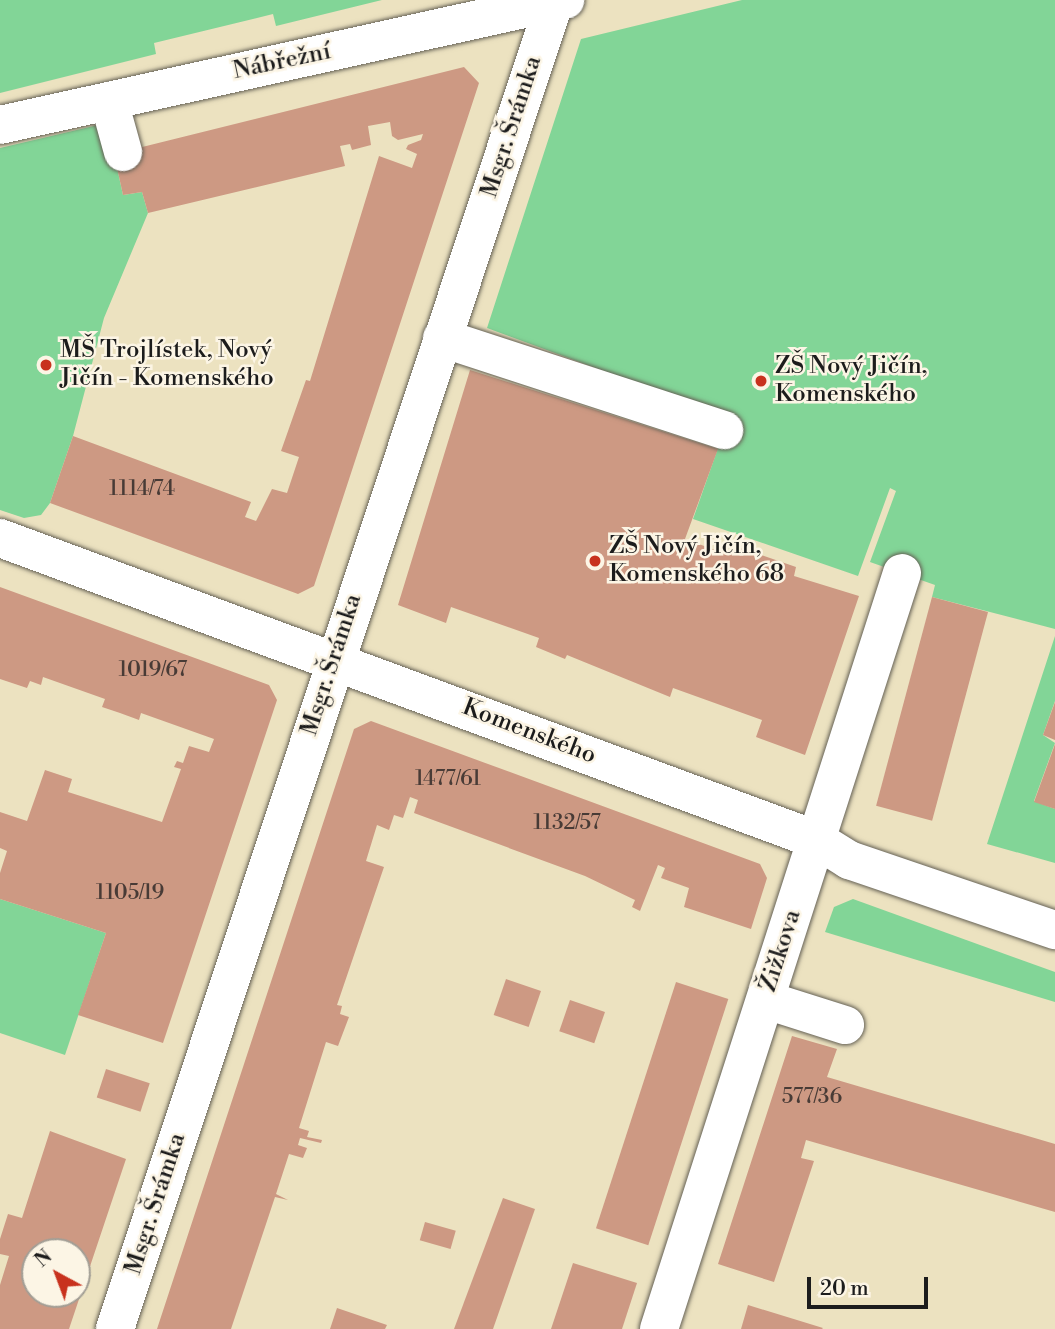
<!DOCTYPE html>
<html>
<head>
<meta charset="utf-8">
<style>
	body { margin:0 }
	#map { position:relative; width:1055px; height:1329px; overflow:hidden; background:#ece2c0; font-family:"Libre Bodoni",serif }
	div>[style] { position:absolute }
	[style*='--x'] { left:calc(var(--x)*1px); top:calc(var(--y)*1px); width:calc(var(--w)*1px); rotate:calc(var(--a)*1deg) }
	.green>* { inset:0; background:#82d597 }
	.building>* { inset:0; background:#cd9983; transform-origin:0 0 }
	.roads { filter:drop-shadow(0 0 2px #656155) drop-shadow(0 0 2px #656155) }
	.minor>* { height:38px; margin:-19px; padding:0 19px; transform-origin:19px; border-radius:19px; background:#fff }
	.dots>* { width:19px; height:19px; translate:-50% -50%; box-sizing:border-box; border:4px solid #fcf5e5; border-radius:50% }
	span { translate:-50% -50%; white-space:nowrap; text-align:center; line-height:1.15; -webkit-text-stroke:5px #fcf5e5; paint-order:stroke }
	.number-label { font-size:21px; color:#483b36 }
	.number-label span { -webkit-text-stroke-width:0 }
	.street-label { font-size:24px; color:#1c1c1c }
	.poi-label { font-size:24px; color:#1c1c1c }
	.left { translate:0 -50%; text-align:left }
	.north { position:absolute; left:21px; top:1238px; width:70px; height:70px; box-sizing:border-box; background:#fcf5e5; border:2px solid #a29e95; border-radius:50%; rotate:319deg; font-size:19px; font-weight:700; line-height:28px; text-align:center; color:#1c1c1c }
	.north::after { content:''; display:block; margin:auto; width:24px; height:32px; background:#c8321e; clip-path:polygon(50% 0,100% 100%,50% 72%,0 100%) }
	.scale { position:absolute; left:807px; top:1277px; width:121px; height:32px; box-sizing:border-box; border:4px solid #1c1c1c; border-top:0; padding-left:9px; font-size:21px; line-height:24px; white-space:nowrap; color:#1c1c1c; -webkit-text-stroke:5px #fcf5e5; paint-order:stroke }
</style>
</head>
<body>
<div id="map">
	<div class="green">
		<i style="clip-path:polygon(0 0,382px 0,276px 26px,273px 14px,154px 43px,156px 54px,0 93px)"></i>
		<i style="clip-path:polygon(742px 0,1055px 0,1055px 629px,932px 597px,935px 585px,870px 562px,896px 491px,890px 488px,858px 576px,693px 519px,729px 417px,487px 328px,581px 39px)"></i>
		<i style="clip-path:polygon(98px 125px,114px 154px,123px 195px,142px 192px,148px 213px,104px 318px,73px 436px,50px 503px,41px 515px,24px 518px,0 510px,0 148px)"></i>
		<i style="clip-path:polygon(1055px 636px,1055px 701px,1043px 735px,1055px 743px,1034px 801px,1055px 809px,1055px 863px,987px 844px)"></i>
		<i style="clip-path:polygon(0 899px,106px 933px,65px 1055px,0 1033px)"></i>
		<i style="clip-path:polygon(853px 899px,1055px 972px,1055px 1002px,825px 932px,834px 907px)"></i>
	</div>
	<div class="building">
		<i style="clip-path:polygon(464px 67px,479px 83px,314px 586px,298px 594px,50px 503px,73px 436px,251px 502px,245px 517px,256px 521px,272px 489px,287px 493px,299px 457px,281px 451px,306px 380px,310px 381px,379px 156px,412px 168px,417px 154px,406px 149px,408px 145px,421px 140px,423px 134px,398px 140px,392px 136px,390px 122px,368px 126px,371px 145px,352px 150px,350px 144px,340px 146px,345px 166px,148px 213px,142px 192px,123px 195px,114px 154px)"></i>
		<i style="clip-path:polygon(470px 370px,718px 449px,685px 539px,729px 555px,732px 545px,796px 567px,794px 576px,859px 596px,805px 755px,756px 737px,762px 720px,673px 688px,670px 697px,567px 655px,565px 659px,536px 647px,539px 638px,451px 607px,446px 623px,398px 605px)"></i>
		<i style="clip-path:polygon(0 587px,269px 685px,277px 700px,163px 1043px,78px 1015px,106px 933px,0 899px,0 873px,7px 851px,0 848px,0 812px,27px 821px,45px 770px,72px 779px,68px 792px,162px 822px,181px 769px,174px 767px,177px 761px,183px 763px,189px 746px,209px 752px,214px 739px,141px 713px,139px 720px,120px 713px,102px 707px,105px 699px,43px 677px,41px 685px,30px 681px,27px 688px,0 679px)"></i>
		<i style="left:932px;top:597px;width:58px;height:216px;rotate:15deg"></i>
		<i style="clip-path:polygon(1055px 702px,1055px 740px,1043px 735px)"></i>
		<i style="clip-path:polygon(371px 721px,760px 864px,767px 878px,751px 929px,684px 907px,689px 888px,661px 878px,665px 868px,658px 865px,640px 911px,632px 907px,635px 900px,585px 876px,414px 813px,418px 800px,410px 797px,403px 818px,394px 815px,389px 830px,377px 825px,366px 861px,384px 867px,337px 1005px,342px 1006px,340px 1014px,349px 1017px,338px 1046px,326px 1042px,299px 1128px,309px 1131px,307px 1137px,322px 1140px,321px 1143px,300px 1138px,298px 1145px,307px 1148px,303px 1158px,289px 1154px,276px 1194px,288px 1200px,275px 1197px,231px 1329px,157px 1329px,354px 729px)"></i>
		<i style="clip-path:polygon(1055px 744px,1055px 809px,1034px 802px)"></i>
		<i style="left:506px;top:979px;width:37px;height:38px;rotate:19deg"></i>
		<i style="left:676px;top:982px;width:55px;height:259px;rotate:18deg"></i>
		<i style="left:570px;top:1000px;width:37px;height:33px;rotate:19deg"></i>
		<i style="clip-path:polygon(792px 1036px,837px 1049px,827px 1077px,1055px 1144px,1055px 1212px,806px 1140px,801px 1158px,814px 1161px,774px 1282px,718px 1264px)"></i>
		<i style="left:106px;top:1069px;width:46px;height:30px;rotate:18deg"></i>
		<i style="clip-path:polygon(evenodd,50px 1131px,126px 1159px,69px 1329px,0 1329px,0 1285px,9px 1256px,0 1254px,0 1239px,8px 1214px,22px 1218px,50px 1131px,35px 1252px,77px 1252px,77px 1294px,35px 1294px,35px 1252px)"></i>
		<i style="clip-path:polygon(503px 1198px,535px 1209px,493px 1329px,454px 1329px)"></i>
		<i style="left:425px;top:1222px;width:32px;height:19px;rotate:16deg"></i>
		<i style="clip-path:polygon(573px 1263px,637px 1283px,622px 1329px,551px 1329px)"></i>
		<i style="clip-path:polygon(748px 1305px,823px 1328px,822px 1329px,741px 1329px)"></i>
		<i style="clip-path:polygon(337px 1308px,387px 1325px,385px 1329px,330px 1329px)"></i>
	</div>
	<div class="roads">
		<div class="minor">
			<i style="--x:109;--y:101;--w:53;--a:74.6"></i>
			<i style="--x:0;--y:125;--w:579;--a:-12.48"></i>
			<i style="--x:442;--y:338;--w:297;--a:18.1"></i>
			<i style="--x:0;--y:538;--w:871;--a:20.29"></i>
			<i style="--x:817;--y:840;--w:38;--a:32"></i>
			<i style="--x:849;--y:860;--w:218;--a:18.8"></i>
			<i style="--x:766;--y:1000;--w:83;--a:17.6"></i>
			<i style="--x:115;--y:1329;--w:1397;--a:-71.68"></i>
			<i style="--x:659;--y:1329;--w:794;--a:-72.18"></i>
		</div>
	</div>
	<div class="dots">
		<i style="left:46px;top:365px;background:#c8321e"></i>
		<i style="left:761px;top:381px;background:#c8321e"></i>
		<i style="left:595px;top:561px;background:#c8321e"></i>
	</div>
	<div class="number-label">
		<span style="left:142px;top:489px">1114/74</span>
		<span style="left:153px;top:670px">1019/67</span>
		<span style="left:448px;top:779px">1477/61</span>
		<span style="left:567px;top:823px">1132/57</span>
		<span style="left:130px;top:893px">1105/19</span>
		<span style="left:812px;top:1097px">577/36</span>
	</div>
	<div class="street-label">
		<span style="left:282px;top:62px;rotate:-12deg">Nábřežní</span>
		<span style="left:512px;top:127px;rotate:-72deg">Msgr. Šrámka</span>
		<span style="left:332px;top:665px;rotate:-72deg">Msgr. Šrámka</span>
		<span style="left:529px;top:732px;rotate:21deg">Komenského</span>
		<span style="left:781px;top:951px;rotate:-72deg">Žižkova</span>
		<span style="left:156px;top:1204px;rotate:-72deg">Msgr. Šrámka</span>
	</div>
	<div class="poi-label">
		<span class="left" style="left:60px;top:365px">MŠ Trojlístek, Nový<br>Jičín - Komenského</span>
		<span class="left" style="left:775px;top:381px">ZŠ Nový Jičín,<br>Komenského</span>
		<span class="left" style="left:609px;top:561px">ZŠ Nový Jičín,<br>Komenského 68</span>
	</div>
	<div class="north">N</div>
	<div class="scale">20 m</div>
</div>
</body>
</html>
